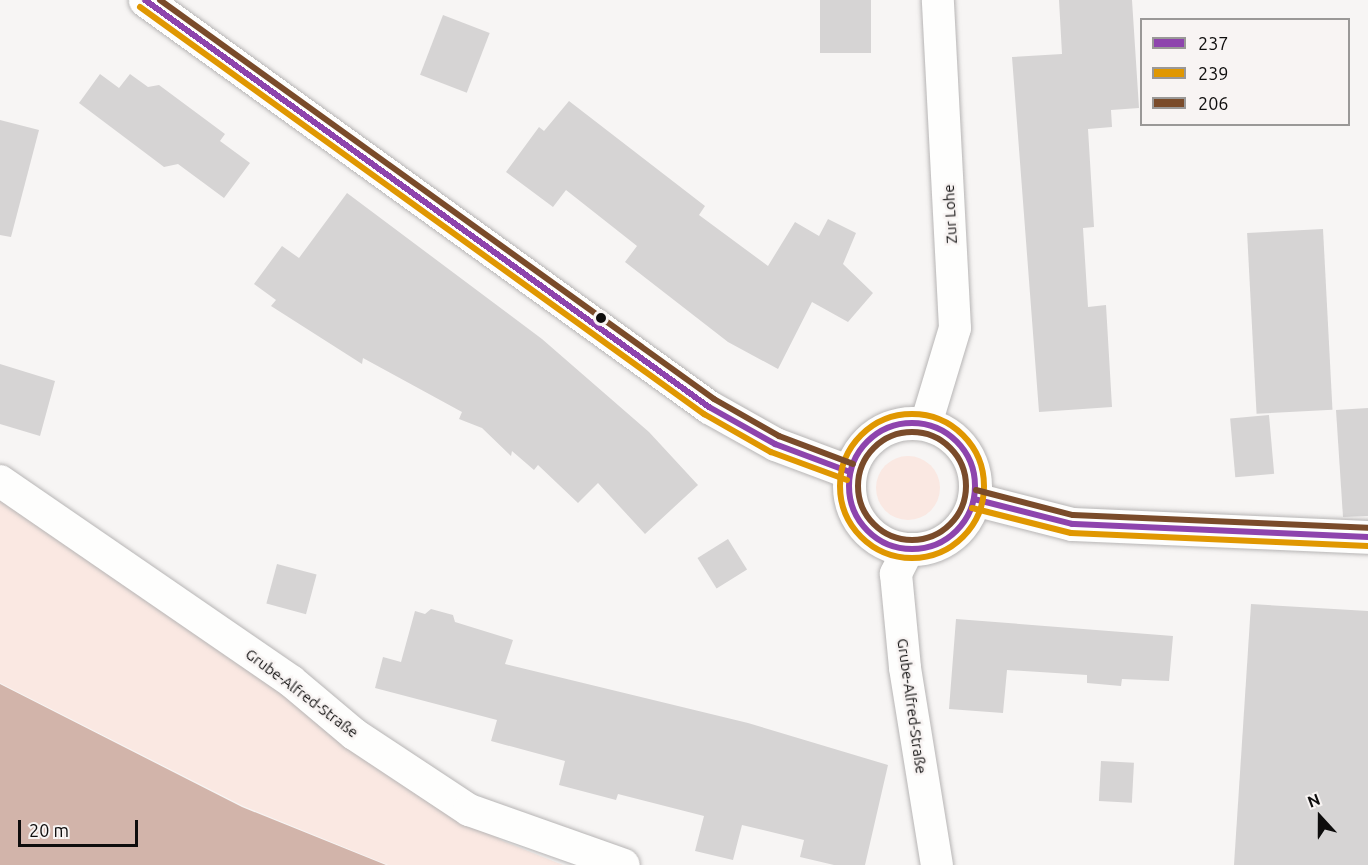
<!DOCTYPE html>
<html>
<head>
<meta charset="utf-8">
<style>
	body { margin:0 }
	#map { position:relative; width:1368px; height:865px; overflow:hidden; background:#f7f5f4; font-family:Ubuntu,sans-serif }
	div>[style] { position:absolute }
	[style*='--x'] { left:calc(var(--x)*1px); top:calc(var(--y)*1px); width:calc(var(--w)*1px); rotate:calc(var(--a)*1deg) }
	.green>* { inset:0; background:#fae8e2 }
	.round { border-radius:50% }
	.water>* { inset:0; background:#d2b4aa }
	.building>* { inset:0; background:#d6d4d4; transform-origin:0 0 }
	.roads { filter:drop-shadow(0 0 2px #b7b5b5) drop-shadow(0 0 2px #b7b5b5) }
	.minor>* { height:32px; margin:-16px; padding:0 16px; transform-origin:16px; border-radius:16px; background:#fefefd }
	.tertiary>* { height:33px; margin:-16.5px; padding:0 16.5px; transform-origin:16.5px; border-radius:16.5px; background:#fefefd }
	.tertiary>.ring { margin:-16.5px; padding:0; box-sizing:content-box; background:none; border:33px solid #fefefd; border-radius:50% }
	.bus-1>* { height:6px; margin:-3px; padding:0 3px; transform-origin:3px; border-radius:3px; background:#8e44ad }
	.bus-1>.ring { margin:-3px; padding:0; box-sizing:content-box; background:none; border:6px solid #8e44ad; border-radius:50% }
	.bus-2>* { height:6px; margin:-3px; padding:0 3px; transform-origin:3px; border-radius:3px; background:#e09701 }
	.bus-2>.ring { margin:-3px; padding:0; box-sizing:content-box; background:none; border:6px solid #e09701; border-radius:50% }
	.bus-3>* { height:6px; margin:-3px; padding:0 3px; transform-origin:3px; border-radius:3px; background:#7a4b2a }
	.bus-3>.ring { margin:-3px; padding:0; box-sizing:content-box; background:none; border:6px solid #7a4b2a; border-radius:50% }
	.dots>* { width:16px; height:16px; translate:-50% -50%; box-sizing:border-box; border:3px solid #f8f4f3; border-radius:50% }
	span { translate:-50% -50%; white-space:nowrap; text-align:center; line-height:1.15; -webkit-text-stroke:5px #f8f4f3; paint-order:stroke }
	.street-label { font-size:15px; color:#0e0d0d }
	.legend { position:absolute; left:1140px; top:18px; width:210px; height:108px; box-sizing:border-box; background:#f8f4f3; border:2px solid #9a9897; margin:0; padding:8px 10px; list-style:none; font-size:18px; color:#0e0d0d }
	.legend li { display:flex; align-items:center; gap:12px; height:30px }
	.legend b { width:30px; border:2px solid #9a9897 }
	.north { position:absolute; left:1290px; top:787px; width:60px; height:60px; -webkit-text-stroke:4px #f8f4f3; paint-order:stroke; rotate:339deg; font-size:16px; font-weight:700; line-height:24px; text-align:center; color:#0e0d0d }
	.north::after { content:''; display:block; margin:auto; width:21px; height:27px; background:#0e0d0d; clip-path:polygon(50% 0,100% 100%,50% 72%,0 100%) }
	.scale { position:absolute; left:18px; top:820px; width:120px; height:27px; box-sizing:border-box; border:3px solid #0e0d0d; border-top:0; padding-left:8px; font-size:18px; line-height:21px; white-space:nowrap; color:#0e0d0d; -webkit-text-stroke:4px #f8f4f3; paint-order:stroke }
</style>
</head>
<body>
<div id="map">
	<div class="green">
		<i class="round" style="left:876px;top:456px;width:64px;height:64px"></i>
		<i style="clip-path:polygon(0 491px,435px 803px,503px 841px,563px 865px,388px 865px,243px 806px,0 683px)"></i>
	</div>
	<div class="water">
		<i style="clip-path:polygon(0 684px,242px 807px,386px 865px,0 865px)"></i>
	</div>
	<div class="building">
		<i style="left:820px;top:0;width:51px;height:53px"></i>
		<i style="clip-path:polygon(1059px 0,1132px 0,1139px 108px,1111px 110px,1112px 127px,1088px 129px,1094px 227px,1083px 228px,1088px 307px,1106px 305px,1112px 407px,1039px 412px,1012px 57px,1062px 54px)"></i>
		<i style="left:443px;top:15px;width:50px;height:64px;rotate:21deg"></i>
		<i style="clip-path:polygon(100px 74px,119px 88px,130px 74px,148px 87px,159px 85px,225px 134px,220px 141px,250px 163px,224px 198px,178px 164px,164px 167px,79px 103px)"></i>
		<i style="clip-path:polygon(569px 101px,705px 206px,699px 215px,768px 266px,795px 222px,819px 236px,828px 219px,856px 233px,843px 264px,873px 293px,848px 322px,812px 302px,778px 369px,728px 342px,625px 262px,637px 246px,566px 190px,553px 207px,506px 172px,539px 127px,544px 131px)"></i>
		<i style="clip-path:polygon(0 120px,39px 130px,11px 237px,0 235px)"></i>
		<i style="clip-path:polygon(347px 193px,542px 339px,649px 432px,698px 485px,645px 534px,598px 483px,578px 503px,538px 465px,534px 470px,512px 451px,511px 456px,482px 428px,459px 419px,462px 412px,363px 358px,362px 364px,271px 306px,276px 300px,254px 284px,282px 246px,299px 258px)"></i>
		<i style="left:1323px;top:229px;width:181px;height:76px;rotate:87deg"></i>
		<i style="clip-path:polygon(0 364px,55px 381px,40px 436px,0 424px)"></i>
		<i style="clip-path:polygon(1368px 408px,1368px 516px,1343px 517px,1336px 410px)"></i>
		<i style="left:1269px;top:415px;width:59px;height:39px;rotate:85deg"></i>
		<i style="left:728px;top:539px;width:36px;height:36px;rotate:58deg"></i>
		<i style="left:277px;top:564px;width:41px;height:41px;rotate:15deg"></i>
		<i style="clip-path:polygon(1251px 604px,1368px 611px,1368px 865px,1234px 865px)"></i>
		<i style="clip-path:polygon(431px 609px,453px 615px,455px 622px,513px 640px,505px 664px,748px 723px,888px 765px,865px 865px,834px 865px,800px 857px,804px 840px,742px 825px,733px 860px,695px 851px,704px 816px,618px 794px,616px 800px,559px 785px,565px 761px,491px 741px,497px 720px,375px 688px,383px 657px,401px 662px,415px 611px,425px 614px)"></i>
		<i style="clip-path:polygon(956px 619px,1173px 636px,1169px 681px,1122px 679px,1121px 686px,1087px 683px,1087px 675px,1007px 670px,1003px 713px,949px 709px)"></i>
		<i style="left:1101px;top:761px;width:33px;height:40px;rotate:3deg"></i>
	</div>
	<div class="roads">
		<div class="minor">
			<i style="--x:926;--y:424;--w:100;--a:-73.2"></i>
			<i style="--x:955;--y:328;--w:328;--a:-93"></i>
			<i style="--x:0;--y:481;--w:353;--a:34.5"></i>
			<i style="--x:291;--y:681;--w:82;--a:40.1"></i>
			<i style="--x:354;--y:734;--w:138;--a:33.5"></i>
			<i style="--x:469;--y:810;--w:164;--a:19.5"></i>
			<i style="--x:908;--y:550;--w:27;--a:117"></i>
			<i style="--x:896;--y:574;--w:94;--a:84.5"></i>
			<i style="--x:905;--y:668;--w:200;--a:80.8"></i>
		</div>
		<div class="tertiary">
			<i style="--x:145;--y:0;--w:696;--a:35.82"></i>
			<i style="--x:709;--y:407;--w:76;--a:29.3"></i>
			<i style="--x:775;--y:444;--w:80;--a:20.5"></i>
			<i class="ring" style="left:849px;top:423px;width:93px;height:93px"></i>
			<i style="--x:974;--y:499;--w:101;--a:14.3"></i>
			<i style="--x:1072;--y:524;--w:296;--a:2.5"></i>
		</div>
	</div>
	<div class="bus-1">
		<i style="--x:145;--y:0;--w:696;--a:35.82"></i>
		<i style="--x:709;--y:407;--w:76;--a:29.3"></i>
		<i style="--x:775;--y:444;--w:80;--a:20.5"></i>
		<i class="ring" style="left:849px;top:423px;width:120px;height:120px"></i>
		<i style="--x:974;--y:499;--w:101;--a:14.3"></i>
		<i style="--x:1072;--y:524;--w:296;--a:2.5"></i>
	</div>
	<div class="bus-2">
		<i style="--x:140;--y:7;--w:696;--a:35.82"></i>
		<i style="--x:704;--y:414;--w:77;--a:29.6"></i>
		<i style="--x:771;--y:452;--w:81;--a:20.2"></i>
		<i class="ring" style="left:840px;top:414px;width:138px;height:138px"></i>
		<i style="--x:972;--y:508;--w:102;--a:14.2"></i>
		<i style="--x:1071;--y:533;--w:297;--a:2.5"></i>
	</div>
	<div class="bus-3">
		<i style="--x:160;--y:0;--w:683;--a:35.76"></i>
		<i style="--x:714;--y:399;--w:75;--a:29.6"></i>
		<i style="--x:779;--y:436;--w:79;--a:20.7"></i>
		<i class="ring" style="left:858px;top:432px;width:102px;height:102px"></i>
		<i style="--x:976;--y:490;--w:100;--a:14.5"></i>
		<i style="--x:1073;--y:515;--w:295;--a:2.5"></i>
	</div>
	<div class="dots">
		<i style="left:601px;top:318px;background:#0e0d0d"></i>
	</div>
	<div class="street-label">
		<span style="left:950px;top:214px;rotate:-93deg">Zur Lohe</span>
		<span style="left:302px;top:693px;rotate:37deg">Grube-Alfred-Straße</span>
		<span style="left:912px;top:706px;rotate:82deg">Grube-Alfred-Straße</span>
	</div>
	<ul class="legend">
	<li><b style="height:8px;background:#8e44ad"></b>237</li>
	<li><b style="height:8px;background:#e09701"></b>239</li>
	<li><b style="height:8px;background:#7a4b2a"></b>206</li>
	</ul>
	<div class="north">N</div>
	<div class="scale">20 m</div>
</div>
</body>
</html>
